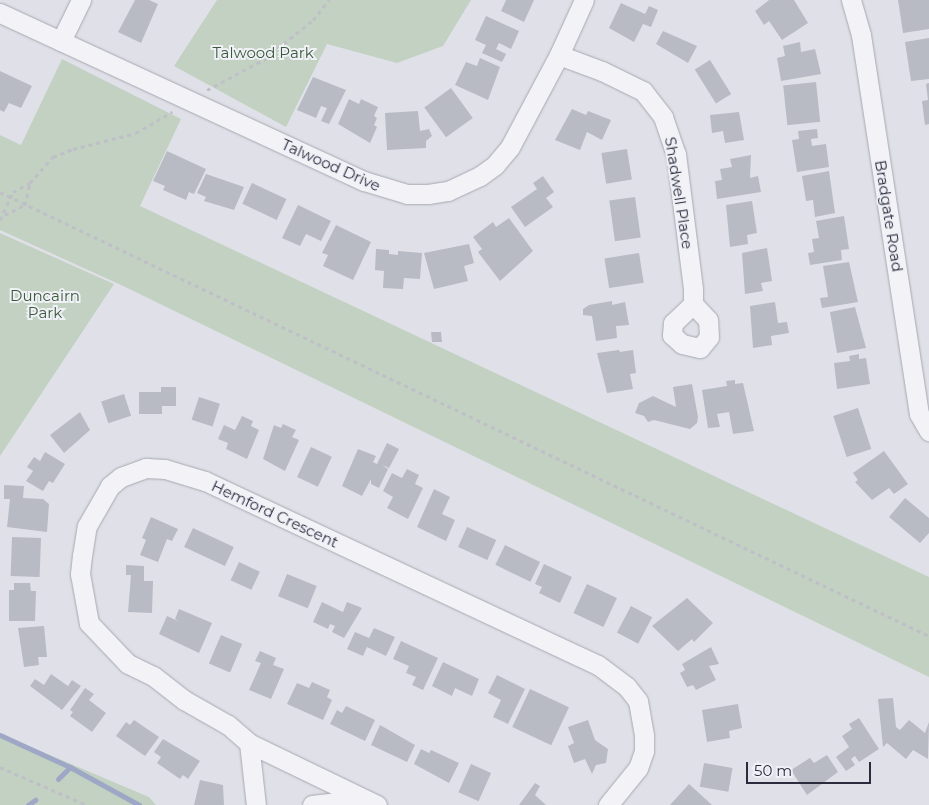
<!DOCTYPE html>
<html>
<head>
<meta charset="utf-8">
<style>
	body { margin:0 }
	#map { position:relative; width:929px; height:805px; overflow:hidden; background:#e0e1e8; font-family:Montserrat,sans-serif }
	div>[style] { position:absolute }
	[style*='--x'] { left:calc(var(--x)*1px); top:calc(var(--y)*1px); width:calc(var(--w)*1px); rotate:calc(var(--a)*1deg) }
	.green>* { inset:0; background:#c2d1c2 }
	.stream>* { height:5px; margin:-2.5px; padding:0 2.5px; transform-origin:2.5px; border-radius:2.5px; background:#9ea7c5 }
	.building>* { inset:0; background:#b8bac4; transform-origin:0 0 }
	.path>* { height:3px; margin-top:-1.5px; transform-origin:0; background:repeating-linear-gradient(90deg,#bfbfc7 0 4px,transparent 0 8px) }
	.roads { filter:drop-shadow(0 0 1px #a6a7b2) drop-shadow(0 0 1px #a6a7b2) }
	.minor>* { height:19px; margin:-9.5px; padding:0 9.5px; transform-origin:9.5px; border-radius:9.5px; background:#f3f3f7 }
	span { translate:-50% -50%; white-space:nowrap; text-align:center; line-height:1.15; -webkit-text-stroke:4px #f0f1f6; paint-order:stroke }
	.park-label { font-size:15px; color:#39593b }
	.street-label { font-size:15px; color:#2a2c3e }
	.scale { position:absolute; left:746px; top:762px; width:125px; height:22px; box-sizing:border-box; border:2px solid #2a2c3e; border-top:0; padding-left:6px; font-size:15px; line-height:18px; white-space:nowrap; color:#2a2c3e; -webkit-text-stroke:4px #f0f1f6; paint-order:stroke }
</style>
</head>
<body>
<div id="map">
	<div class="green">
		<i style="clip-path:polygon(217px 0,471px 0,443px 46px,397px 63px,327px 44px,286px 127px,174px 66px)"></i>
		<i style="clip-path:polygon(62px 59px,181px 119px,140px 206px,929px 577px,929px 677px,121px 285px,0 230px,0 135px,21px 145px)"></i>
		<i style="clip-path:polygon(0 233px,114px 284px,0 456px)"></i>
		<i style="clip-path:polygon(0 734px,149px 797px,156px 805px,0 805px)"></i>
	</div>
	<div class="stream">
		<i style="--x:0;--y:735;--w:77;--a:24.6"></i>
		<i style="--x:70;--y:767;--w:79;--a:28.8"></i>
		<i style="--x:58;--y:779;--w:17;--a:-45"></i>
		<i style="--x:28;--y:805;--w:9;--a:-36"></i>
	</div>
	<div class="building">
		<i style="clip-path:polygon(135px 0,149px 0,158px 4px,141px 43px,118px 32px)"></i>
		<i style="clip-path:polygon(506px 0,534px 0,524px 22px,501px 11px)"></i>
		<i style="clip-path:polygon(769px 0,794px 0,808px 23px,782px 40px,769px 21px,764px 25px,755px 11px)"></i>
		<i style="clip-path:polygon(898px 0,929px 0,929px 29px,903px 33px)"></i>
		<i style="clip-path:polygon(621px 3px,645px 14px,649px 6px,658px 10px,651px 27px,643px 24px,634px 42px,609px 28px)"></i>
		<i style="clip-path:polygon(486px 16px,519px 31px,511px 49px,499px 43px,496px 49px,506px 54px,502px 62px,482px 53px,486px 45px,475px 40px)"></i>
		<i style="clip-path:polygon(663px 31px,697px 46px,688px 63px,656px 44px)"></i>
		<i style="clip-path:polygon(929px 38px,929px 79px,911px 81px,905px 42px)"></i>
		<i style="clip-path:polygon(800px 42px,801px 52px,815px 49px,821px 74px,781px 81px,777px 58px,785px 56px,783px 46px)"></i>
		<i style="clip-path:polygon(480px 58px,500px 67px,488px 100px,455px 85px,466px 62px,477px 66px)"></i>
		<i style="left:710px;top:60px;width:40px;height:18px;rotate:58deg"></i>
		<i style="clip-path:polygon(0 71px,32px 86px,21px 108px,9px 103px,4px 112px,0 110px)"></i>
		<i style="clip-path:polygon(313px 77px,346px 90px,329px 124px,321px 121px,327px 108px,321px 106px,316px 118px,297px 110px)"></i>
		<i style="left:816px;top:82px;width:40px;height:33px;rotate:84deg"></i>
		<i style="clip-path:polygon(929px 83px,929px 124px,925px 125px,922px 101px,928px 100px,926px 84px)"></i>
		<i style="left:451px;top:88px;width:37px;height:33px;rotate:54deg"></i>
		<i style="clip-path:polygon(349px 99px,359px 104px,361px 99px,378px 107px,374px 116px,377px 118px,374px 125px,377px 127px,370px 143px,338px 124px)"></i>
		<i style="clip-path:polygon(572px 109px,586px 115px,588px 111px,611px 120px,602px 140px,587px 132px,580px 150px,555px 140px)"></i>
		<i style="clip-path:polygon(418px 111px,420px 131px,429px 129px,432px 136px,426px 141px,426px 148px,387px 150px,385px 113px)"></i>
		<i style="clip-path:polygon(739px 112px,744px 140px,725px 143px,723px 131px,712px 133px,710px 115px)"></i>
		<i style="clip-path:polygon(817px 129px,818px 138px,811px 139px,812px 146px,826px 144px,829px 167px,797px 172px,792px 140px,799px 139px,798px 131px)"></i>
		<i style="left:627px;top:149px;width:31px;height:26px;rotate:81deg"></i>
		<i style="clip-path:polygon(167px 151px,206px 169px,194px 194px,189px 192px,186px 200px,163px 190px,165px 186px,153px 181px)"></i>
		<i style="clip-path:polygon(751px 155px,750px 178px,758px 176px,761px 192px,717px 199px,715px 181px,722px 180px,720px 169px,732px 167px,730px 159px)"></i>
		<i style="clip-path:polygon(829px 171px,835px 213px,815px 217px,813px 200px,806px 201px,802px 176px)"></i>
		<i style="clip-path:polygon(206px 174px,244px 187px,234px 210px,204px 201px,206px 197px,197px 193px)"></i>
		<i style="clip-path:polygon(543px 176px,554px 192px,546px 198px,553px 207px,525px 227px,511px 207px,537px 189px,533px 183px)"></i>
		<i style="left:252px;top:183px;width:38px;height:23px;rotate:25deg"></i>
		<i style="left:635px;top:197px;width:41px;height:26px;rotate:82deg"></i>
		<i style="clip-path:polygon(752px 201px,757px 233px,747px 235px,748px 244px,730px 247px,726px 205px)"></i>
		<i style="clip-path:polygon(298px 205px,331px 221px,321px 241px,306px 234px,300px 246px,282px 238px)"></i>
		<i style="clip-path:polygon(844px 216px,849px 249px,841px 250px,842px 260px,810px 265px,808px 253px,814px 252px,812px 239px,819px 238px,816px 221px)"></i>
		<i style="clip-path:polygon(509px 218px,533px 251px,500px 281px,478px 252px,482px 249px,473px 237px,493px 222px,496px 227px)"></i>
		<i style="clip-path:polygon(336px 225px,371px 242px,353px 280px,323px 266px,328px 255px,322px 253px)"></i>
		<i style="clip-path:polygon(469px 244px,474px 263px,464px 266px,468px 281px,434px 289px,424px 253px)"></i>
		<i style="clip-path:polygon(767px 248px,772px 281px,761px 283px,763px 291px,745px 294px,742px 253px)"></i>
		<i style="clip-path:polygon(376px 249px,389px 250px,389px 254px,398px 255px,398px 251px,422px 253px,420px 279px,404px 278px,403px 289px,383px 288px,384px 271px,375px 270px)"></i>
		<i style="left:639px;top:253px;width:30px;height:35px;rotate:81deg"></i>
		<i style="clip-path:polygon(849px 262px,858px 302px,822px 308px,820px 298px,828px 297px,823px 266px)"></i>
		<i style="clip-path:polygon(612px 301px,612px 305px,625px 302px,629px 325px,616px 326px,617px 338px,596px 341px,592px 316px,583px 315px,583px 309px,589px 305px)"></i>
		<i style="clip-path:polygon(775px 302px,778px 323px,787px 322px,789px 333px,771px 336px,772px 345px,753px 348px,750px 306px)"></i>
		<i style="clip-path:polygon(855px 307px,866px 348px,837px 353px,830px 312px)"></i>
		<i style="clip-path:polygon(431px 332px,441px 332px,442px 342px,432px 342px)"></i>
		<i style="clip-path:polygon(619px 350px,620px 352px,633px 350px,636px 373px,630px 374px,633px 389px,607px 393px,597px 353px)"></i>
		<i style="clip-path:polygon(859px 354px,859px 359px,866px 358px,870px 384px,837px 389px,834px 363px,850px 361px,849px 356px)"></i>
		<i style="clip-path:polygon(735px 380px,735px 384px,743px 383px,754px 431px,733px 434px,729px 412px,717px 414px,720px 427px,708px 428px,702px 390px,727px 386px,726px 381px)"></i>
		<i style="clip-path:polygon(692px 384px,698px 417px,697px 423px,690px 429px,654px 420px,648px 422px,644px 416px,635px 413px,639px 403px,653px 396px,676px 407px,673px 387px)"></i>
		<i style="clip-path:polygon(161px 387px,176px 387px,176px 406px,162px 406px,162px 414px,139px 414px,139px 392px,161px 392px)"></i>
		<i style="left:124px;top:394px;width:23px;height:24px;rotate:72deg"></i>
		<i style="left:199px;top:397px;width:22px;height:24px;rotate:18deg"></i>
		<i style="left:858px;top:408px;width:43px;height:26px;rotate:72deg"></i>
		<i style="clip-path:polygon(80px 412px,90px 430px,64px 453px,50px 435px)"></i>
		<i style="clip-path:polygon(242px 416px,253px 421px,251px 426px,259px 430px,247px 459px,226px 449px,228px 443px,218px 439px,224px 425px,235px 430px)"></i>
		<i style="clip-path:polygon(283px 424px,296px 430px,292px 437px,299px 440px,285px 471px,263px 459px,274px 425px,281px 428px)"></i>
		<i style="clip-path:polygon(387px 443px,399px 449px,389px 468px,382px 465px,388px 469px,379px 488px,371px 484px,371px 479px,362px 496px,342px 486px,358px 449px,376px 456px,373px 462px,377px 464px)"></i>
		<i style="left:311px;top:447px;width:23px;height:33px;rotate:25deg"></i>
		<i style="clip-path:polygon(884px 451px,908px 484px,894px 494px,889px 488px,872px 500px,855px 482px,858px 480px,853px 473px)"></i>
		<i style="clip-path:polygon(45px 452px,65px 464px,53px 483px,49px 481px,43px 491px,26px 481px,33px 471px,27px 467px,34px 457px,40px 461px)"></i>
		<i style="clip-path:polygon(407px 469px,419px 475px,415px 484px,423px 488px,408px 519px,387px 508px,393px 497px,383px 491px,392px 473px,402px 478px)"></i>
		<i style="clip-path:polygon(4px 485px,24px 486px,23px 498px,43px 499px,49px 504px,47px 532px,7px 527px,10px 499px,4px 499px)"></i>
		<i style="clip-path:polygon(434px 489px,450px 497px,442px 514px,455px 520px,446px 541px,417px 527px)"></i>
		<i style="clip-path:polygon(905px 498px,929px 518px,929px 533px,920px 543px,889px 517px)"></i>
		<i style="clip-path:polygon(151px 517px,178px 529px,172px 541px,167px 539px,158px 562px,140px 555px,146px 540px,142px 538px)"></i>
		<i style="left:467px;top:527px;width:32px;height:22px;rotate:24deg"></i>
		<i style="left:193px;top:528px;width:45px;height:21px;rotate:25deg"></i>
		<i style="left:12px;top:537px;width:29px;height:39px;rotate:2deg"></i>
		<i style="left:505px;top:545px;width:39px;height:22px;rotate:26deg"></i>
		<i style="left:239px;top:562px;width:23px;height:20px;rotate:25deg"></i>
		<i style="clip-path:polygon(544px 564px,572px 577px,560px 603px,539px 593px,542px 587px,535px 584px)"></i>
		<i style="clip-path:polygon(126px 565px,144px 566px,144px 581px,153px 581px,152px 613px,128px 612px,131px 575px,126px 575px)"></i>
		<i style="left:287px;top:574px;width:32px;height:24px;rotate:22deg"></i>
		<i style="clip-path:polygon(14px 583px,30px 583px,31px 591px,36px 591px,35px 621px,9px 621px,9px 590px,14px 590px)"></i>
		<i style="left:587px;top:584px;width:33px;height:32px;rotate:25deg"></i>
		<i style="clip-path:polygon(687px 598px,713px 623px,694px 642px,692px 639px,678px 651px,652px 626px)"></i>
		<i style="clip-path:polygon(322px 602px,343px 612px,347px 602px,362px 608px,344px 638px,332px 632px,335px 626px,330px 624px,328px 629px,313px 622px)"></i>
		<i style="left:631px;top:606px;width:24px;height:30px;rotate:28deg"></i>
		<i style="clip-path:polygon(179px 609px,212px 623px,199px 653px,159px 634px,167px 616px,180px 622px,175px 619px)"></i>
		<i style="clip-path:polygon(44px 626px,47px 657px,38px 657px,39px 665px,24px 667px,18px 628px)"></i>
		<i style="clip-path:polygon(374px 628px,395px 637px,386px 656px,367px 647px,363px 656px,347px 649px,355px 632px,369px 638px)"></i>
		<i style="left:221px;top:635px;width:23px;height:31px;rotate:23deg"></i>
		<i style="clip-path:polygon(401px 641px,438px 658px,423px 690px,412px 685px,416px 677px,406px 673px,409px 666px,393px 659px)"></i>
		<i style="clip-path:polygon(711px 647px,719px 664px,709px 666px,716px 680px,696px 690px,693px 685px,687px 687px,680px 673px,685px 670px,682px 664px)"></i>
		<i style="clip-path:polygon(260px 651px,276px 658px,273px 665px,284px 669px,271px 699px,249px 690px,261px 663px,255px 661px)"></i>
		<i style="clip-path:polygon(443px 662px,479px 679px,472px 696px,455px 688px,452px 696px,432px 686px)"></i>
		<i style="clip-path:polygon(51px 674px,68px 686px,72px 680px,81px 686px,62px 710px,30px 686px,35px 679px,44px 685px)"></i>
		<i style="clip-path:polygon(497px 675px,525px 689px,508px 724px,493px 717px,501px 700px,488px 693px)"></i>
		<i style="clip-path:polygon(312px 682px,330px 690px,327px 697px,332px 700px,323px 720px,287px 704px,297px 683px,309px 688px)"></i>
		<i style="clip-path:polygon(85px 688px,94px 694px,89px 700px,106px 713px,92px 732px,70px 716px,73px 712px,70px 710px)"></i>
		<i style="left:530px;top:689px;width:43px;height:42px;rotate:25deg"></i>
		<i style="clip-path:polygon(893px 698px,896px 727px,900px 730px,909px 720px,925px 733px,929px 722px,928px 759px,913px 750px,906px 759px,887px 743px,883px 747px,878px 699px)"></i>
		<i style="clip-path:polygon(738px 704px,742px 728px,729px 731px,730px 738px,707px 742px,702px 710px)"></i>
		<i style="clip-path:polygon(346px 706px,375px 720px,365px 741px,330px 724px,337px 710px,342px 713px)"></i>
		<i style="clip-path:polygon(859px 718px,879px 749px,859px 762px,855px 756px,851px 759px,855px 765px,846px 771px,836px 757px,849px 747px,842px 736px,852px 729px,849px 724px)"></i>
		<i style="clip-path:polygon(134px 720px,159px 737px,145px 756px,116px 736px,126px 722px,130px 725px)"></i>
		<i style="clip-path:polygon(588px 720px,595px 740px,608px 749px,606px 763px,596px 765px,592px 774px,585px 759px,574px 763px,568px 746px,574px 743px,568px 727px)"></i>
		<i style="clip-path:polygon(380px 725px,415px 745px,407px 762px,371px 745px)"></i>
		<i style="clip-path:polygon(163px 739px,200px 761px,188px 779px,183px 775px,180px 779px,157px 763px,161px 757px,154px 752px)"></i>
		<i style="clip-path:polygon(421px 749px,429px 753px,431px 750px,459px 763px,449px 783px,414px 764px)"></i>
		<i style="clip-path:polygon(827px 755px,838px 772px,807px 795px,791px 770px,810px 758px,814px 763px)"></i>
		<i style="left:704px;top:763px;width:29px;height:24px;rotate:10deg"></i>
		<i style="left:471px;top:764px;width:22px;height:31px;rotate:24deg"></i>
		<i style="clip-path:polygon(200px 780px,223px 785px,224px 805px,194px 805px)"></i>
		<i style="clip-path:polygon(535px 783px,540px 786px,535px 795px,546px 805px,519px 805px)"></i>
		<i style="clip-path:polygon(689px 784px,712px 805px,670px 805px)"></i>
	</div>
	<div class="path">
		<i style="--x:207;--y:90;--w:66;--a:-28.1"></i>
		<i style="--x:265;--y:59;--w:62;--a:-39.1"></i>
		<i style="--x:313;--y:20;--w:26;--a:-51"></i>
		<i style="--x:0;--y:192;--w:1030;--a:25.54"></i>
		<i style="--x:5;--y:215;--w:22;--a:-27"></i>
		<i style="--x:25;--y:205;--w:23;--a:-77"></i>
		<i style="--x:0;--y:220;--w:31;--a:-65"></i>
		<i style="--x:13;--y:192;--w:19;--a:-28"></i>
		<i style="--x:30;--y:183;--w:35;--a:-49"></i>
		<i style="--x:53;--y:157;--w:22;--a:-22"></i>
		<i style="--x:73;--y:149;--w:65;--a:-14.3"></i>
		<i style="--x:136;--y:133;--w:42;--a:-30.3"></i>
		<i style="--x:0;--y:767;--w:95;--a:23.6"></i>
	</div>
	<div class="roads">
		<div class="minor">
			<i style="--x:851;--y:0;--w:36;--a:74"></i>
			<i style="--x:861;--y:35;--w:383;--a:81.3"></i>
			<i style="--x:919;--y:414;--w:20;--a:60"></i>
			<i style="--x:0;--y:13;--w:401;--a:24.8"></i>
			<i style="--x:364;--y:181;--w:45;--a:16.8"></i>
			<i style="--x:407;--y:194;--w:21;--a:0"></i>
			<i style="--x:428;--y:194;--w:20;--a:-9"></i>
			<i style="--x:448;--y:191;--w:35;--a:-25"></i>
			<i style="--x:480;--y:176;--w:19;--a:-36"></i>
			<i style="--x:495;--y:165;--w:23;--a:-50"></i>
			<i style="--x:510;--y:147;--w:104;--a:-62"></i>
			<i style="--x:559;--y:55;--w:60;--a:-65.6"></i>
			<i style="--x:61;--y:41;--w:46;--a:-64"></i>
			<i style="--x:559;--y:55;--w:46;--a:20.4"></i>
			<i style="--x:602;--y:71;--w:46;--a:26"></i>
			<i style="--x:643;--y:91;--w:33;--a:52"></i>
			<i style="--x:663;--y:117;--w:39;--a:71"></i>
			<i style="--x:676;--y:154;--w:136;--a:82.8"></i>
			<i style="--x:693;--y:289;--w:15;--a:90"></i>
			<i style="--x:693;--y:304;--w:28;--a:136"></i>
			<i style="--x:673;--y:323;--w:12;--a:95"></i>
			<i style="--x:672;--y:335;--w:13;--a:42"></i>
			<i style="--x:682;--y:344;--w:18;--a:13"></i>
			<i style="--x:700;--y:348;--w:14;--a:-51"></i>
			<i style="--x:709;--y:337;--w:17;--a:-93"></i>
			<i style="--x:708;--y:320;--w:22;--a:-133"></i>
			<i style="--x:249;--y:743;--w:62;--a:83.6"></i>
			<i style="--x:312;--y:805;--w:50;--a:-6.8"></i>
			<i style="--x:377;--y:805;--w:142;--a:-154.2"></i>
			<i style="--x:249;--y:743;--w:28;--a:-139"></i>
			<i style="--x:228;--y:725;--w:51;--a:-150.4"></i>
			<i style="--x:184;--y:700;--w:39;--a:-142"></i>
			<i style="--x:153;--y:676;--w:28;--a:-154"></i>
			<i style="--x:128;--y:664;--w:57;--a:-133.6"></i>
			<i style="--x:89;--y:623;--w:50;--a:-100.4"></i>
			<i style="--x:80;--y:574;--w:18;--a:-84"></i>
			<i style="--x:82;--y:556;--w:30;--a:-81"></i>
			<i style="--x:87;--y:526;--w:46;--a:-60.1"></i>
			<i style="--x:110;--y:486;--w:14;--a:-39"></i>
			<i style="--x:121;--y:477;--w:27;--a:-20"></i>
			<i style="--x:146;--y:468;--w:19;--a:3"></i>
			<i style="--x:165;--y:469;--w:42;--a:16.7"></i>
			<i style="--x:205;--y:481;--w:434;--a:25.1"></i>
			<i style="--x:598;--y:665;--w:36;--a:37"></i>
			<i style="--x:627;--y:687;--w:18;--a:52"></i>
			<i style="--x:638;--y:701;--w:36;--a:80"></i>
			<i style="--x:644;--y:736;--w:15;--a:90"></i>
			<i style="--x:644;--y:751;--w:18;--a:109"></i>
			<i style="--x:638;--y:768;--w:48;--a:129"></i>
		</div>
	</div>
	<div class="park-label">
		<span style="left:263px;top:53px">Talwood Park</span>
		<span style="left:45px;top:304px">Duncairn<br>Park</span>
	</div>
	<div class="street-label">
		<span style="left:331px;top:165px;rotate:24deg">Talwood Drive</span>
		<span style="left:679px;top:193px;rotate:81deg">Shadwell Place</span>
		<span style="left:889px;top:216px;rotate:81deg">Bradgate Road</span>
		<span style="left:275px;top:514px;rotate:25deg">Hemford Crescent</span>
	</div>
	<div class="scale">50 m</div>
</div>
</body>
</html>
